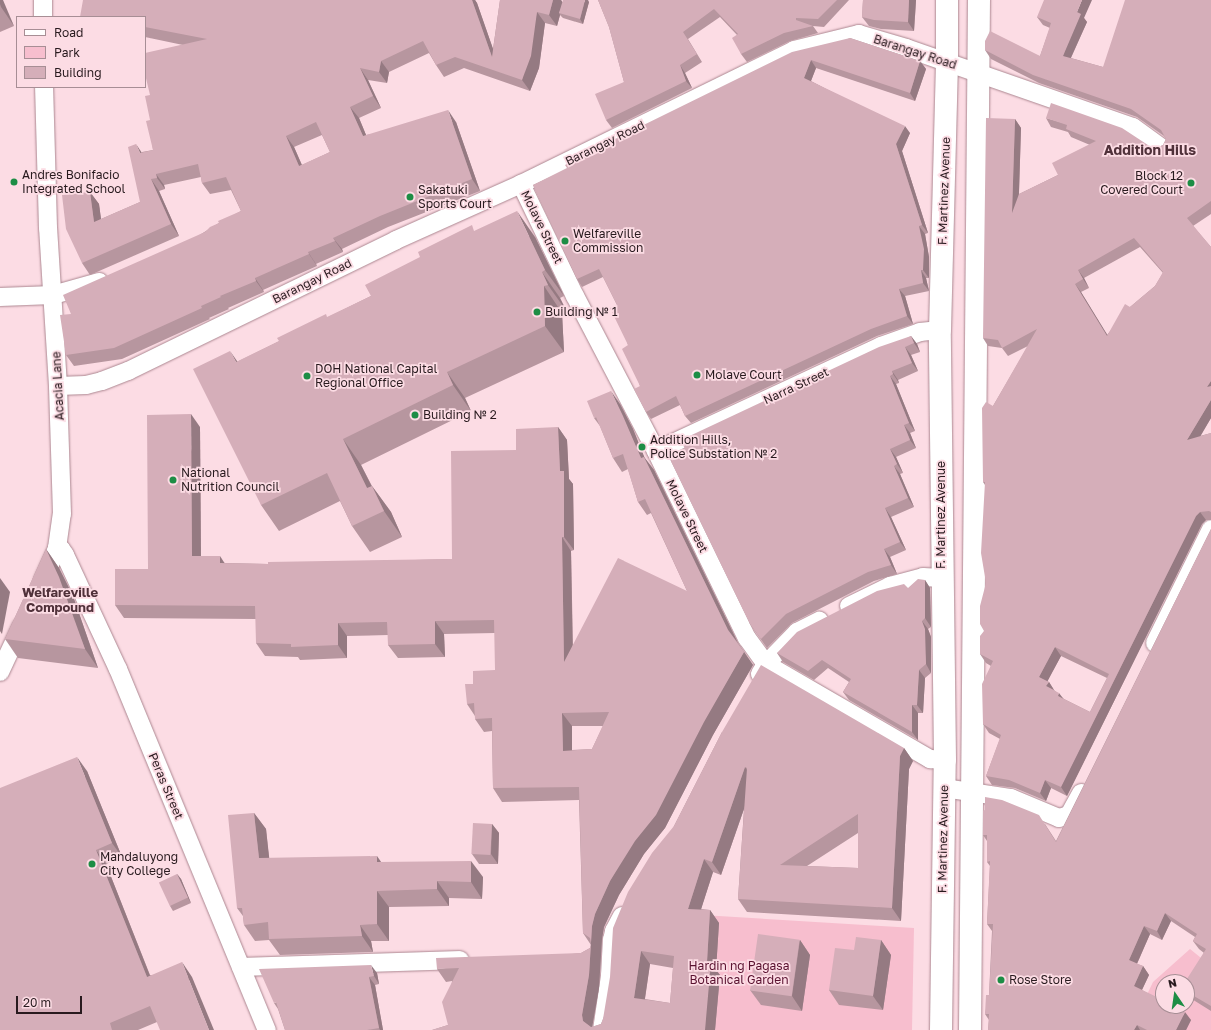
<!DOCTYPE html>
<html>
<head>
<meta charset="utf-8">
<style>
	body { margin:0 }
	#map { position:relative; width:1211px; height:1030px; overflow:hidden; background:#fcdce4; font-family:"Golos Text",sans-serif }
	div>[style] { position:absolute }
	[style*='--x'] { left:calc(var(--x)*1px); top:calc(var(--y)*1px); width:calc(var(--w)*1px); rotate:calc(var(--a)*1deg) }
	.green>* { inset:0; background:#f7bece }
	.roads { filter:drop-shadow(0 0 1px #ac8791) drop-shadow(0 0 1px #ac8791) }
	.minor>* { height:18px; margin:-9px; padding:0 9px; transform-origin:9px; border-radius:9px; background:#fff }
	.secondary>* { height:22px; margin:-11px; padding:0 11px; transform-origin:11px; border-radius:11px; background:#fff }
	.wall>* { inset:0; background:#b7969f }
	.shaded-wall>* { inset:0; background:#957a82 }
	.building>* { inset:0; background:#d5aeb9; transform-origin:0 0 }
	.dots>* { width:11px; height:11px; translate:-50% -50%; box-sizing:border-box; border:2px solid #fcdce4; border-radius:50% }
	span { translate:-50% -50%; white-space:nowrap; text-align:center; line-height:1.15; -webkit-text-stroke:3.5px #fcdce4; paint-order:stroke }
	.street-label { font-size:12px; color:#281a1e }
	.poi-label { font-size:12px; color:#281a1e }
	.left { translate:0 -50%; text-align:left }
	.right { translate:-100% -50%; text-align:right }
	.park-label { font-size:12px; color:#5a1230 }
	.neighbourhood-label { font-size:13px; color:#50313a; font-weight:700 }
	.quarter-label { font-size:14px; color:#50313a; font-weight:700 }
	.legend { position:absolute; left:16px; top:16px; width:130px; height:72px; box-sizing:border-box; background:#fcdce4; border:1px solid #a78e95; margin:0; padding:5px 7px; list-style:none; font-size:12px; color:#281a1e }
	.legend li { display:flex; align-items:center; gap:8px; height:20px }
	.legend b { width:20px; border:1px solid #a78e95 }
	.north { position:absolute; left:1155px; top:974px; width:40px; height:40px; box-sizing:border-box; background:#fcdce4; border:1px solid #a78e95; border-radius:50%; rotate:347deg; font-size:11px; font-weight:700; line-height:16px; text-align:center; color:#281a1e }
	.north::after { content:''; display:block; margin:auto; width:14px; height:18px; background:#1d8d45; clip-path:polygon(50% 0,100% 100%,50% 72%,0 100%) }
	.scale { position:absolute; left:16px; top:996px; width:66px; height:18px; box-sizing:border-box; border:2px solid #281a1e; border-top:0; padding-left:5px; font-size:12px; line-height:14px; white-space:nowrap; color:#281a1e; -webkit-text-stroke:3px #fcdce4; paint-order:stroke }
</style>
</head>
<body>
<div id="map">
	<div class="green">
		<i style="clip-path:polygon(702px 915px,914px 928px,912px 1030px,672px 1030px)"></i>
		<i style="clip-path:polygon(evenodd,1190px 949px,1211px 966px,1211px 1030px,1130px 1030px,1153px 982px,1190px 949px,1163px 982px,1187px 982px,1187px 1006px,1163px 1006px,1163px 982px)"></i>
	</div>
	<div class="roads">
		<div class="minor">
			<i style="--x:43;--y:17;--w:17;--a:-90"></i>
			<i style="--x:521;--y:184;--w:124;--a:64.3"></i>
			<i style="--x:575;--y:296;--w:175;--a:62.4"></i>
			<i style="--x:656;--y:451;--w:208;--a:64.1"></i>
			<i style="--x:747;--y:638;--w:32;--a:54"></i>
			<i style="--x:766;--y:664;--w:190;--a:30.1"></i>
			<i style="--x:930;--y:759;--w:15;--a:4"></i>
			<i style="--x:0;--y:297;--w:53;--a:-2.2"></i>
			<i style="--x:53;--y:295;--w:48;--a:-15.8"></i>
			<i style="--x:58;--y:386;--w:28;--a:-2"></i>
			<i style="--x:86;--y:385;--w:16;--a:-14"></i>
			<i style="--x:102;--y:381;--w:28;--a:-21"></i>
			<i style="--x:128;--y:371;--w:298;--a:-26"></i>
			<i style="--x:396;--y:240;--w:137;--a:-24.1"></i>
			<i style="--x:521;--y:184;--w:304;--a:-26.1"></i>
			<i style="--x:794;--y:50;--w:67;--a:-13.8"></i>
			<i style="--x:859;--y:34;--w:49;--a:16.6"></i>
			<i style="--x:906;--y:48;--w:240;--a:19.2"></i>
			<i style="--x:1133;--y:127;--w:34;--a:36"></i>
			<i style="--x:656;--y:451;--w:248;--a:-25"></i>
			<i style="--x:881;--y:346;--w:41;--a:-19.7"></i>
			<i style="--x:920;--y:332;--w:20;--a:-6"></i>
			<i style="--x:57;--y:548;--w:4;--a:14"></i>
			<i style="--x:61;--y:549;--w:7;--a:56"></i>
			<i style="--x:65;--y:555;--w:126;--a:65.1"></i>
			<i style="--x:118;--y:669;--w:391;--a:67.6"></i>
			<i style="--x:43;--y:580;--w:35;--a:-66"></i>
			<i style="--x:57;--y:548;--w:34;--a:-82"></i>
			<i style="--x:62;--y:514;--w:128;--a:-91.8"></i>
			<i style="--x:58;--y:386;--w:158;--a:-93.6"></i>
			<i style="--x:48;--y:228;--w:141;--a:-91.6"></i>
			<i style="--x:849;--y:606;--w:46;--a:-26"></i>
			<i style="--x:890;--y:586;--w:34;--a:-15"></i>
			<i style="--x:923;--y:577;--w:19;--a:3"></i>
			<i style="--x:1155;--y:643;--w:127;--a:-63.8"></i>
			<i style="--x:0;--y:672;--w:50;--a:-65"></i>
			<i style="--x:760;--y:674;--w:12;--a:-59"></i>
			<i style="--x:766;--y:664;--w:45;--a:-45.9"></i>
			<i style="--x:797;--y:632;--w:25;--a:-27"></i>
			<i style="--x:944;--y:788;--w:68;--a:8.5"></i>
			<i style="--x:1011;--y:798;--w:52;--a:22.6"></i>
			<i style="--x:1059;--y:818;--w:10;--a:-17"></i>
			<i style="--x:1069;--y:815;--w:25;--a:-61"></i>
			<i style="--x:241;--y:967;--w:219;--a:-1.8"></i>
			<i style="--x:602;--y:1030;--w:55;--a:-81.6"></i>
			<i style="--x:610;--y:976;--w:36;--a:-87"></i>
			<i style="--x:612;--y:940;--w:9;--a:-77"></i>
			<i style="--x:614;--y:931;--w:17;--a:-62"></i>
		</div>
		<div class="secondary">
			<i style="--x:941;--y:1030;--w:270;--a:-89.2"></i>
			<i style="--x:945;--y:760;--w:430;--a:-90.7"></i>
			<i style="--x:940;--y:330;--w:268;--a:-88.5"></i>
			<i style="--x:947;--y:62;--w:62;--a:-90"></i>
			<i style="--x:970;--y:1030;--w:1030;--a:-89.5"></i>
		</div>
	</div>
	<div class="wall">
		<i style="clip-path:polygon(0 0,14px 26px,0 32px)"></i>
		<i style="clip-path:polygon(evenodd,83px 0,475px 0,477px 3px,493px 49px,500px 0,561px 0,562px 2px,589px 2px,583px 24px,563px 18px,560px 15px,557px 26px,545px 23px,539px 68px,530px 91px,464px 68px,444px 77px,436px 65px,429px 53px,389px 72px,387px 83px,368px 80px,381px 108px,359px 118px,366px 135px,456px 122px,480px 191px,388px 227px,342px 249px,343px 252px,316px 264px,317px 266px,263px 290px,264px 292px,228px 308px,229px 309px,209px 318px,210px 319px,122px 359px,74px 366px,66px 355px,71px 314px,219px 223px,241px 211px,231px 190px,210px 194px,202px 183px,201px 177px,164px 185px,165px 189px,159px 191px,179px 236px,90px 275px,82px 263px,90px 192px,99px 204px,101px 219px,140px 202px,142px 152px,153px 150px,150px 120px,150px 95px,183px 45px,145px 37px,145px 17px,83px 0,322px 135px,330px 152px,302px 165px,294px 147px,322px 135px)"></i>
		<i style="clip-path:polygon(598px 0,849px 0,824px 27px,813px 26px,818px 33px,790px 41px,747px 62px,741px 54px,737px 35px,720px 17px,688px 39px,702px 62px,685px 73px,692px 88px,612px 128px,606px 120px,624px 82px,609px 27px)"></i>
		<i style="clip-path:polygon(863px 0,916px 0,914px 31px,881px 29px,869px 26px,862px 17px)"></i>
		<i style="clip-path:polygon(evenodd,1211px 0,1211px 214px,1193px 226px,1211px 247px,1211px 418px,1200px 436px,1211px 433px,1211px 520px,1206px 520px,1202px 524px,1067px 796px,1051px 788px,1046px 801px,1015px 788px,992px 785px,986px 776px,1000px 739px,989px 733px,983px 724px,991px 666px,986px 663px,980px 654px,984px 631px,986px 583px,985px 485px,983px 482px,993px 406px,1028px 346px,1008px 356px,1002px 348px,988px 346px,983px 338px,1015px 119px,1021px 128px,1019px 194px,1058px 175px,1090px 145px,1071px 137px,1068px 132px,1051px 127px,1046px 118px,1154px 149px,1163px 145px,1166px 139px,1164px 136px,1137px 117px,1039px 83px,991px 59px,985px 50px,1040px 56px,1050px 28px,1043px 25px,1037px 17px,1084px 18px,1087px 22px,1071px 58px,1103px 67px,1211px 0,1140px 247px,1163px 273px,1155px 286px,1130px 307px,1107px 335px,1081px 292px,1089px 288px,1084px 278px,1140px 247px,1211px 0,1061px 656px,1107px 678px,1090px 712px,1064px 699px,1054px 690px,1049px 682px,1047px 681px,1061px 656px)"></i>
		<i style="clip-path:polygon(850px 38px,920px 61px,926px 69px,915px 101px,816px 68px,811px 81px,910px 133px,902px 151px,928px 233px,925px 234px,929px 257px,929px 278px,926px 278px,929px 291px,905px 296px,913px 324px,877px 336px,691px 423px,685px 416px,680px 405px,651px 419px,646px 412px,640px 386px,628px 345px,617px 305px,603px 277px,582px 287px,577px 279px,533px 185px)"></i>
		<i style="clip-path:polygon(475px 231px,535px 237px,564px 296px,560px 298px,567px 312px,562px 313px,564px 352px,465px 398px,471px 411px,361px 465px,372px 486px,391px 512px,402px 537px,370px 552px,352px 526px,340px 501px,279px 531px,261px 505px,237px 362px,371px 296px)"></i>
		<i style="clip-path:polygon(911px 336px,917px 344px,920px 352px,911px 355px,918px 371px,898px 380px,899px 383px,896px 384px,915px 431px,910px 433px,916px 448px,896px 457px,903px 473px,900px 474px,914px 507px,891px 517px,906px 550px,890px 557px,897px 574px,874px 581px,792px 623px,767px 648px,750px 624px,687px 454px)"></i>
		<i style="clip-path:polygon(evenodd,620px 404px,633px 429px,644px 457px,654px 470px,737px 641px,753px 665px,713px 735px,665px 828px,644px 854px,619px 895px,604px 927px,602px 939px,599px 988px,592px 1027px,601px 1024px,603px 1019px,674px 826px,722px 732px,904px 748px,913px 761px,909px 769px,901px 921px,747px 912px,738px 899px,744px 809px,721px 875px,713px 872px,701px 909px,710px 910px,719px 923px,716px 970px,720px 975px,715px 1030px,432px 1030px,448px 1025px,452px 981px,446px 982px,437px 969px,581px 953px,590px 948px,591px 945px,583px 933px,579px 800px,502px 802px,493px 788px,492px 731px,484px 732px,475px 719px,475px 716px,467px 704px,473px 684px,495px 670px,495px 633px,444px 634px,445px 657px,398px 658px,388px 645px,388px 635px,347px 636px,347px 658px,300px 660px,298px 657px,265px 656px,256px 643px,256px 619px,124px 618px,115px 605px,148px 569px,200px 427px,201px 556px,225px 563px,268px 564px,452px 559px,516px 450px,558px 427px,567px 440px,569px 479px,573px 484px,574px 550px,571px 551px,573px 645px,687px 591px,651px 513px,647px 515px,638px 502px,628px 469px,622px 472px,613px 458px,600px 426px,594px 418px,620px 404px,572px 726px,603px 726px,592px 749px,572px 750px,572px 726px,620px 404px,858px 833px,858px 868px,807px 866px,858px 833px,620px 404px,650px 964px,673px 968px,670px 1003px,645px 999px,650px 964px)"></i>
		<i style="clip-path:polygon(1211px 529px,1211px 1011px,1187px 996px,1187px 982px,1204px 953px,1199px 949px,1193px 941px,1195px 937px,1171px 921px,1162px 940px,1150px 934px,1137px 964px,1143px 966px,1149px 975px,1142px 990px,1191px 1020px,1186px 1030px,988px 1030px,989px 1020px,985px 1014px,989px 995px,992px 931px,987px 924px,990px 866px,987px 862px,987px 841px,983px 835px,1045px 824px,1056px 841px)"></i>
		<i style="clip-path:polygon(46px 549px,59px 568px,73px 596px,98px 668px,18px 658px,5px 639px)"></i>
		<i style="clip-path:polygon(925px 580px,930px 588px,931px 627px,928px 629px,931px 637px,931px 673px,925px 678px,923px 713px,918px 713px,918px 740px,849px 700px,843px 692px,849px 682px,828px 668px,814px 680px,783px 662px,777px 653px)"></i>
		<i style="clip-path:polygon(87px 771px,122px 857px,106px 864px,150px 975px,192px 977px,157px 1022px,138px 1030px,0 1030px)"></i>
		<i style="clip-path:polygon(254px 813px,266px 829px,269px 858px,381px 862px,483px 877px,482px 899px,449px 898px,449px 906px,389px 907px,389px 941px,371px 941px,373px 952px,280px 955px,269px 940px,255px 941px,244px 925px,243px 916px,237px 908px)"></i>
		<i style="clip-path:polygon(492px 824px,499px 833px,498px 864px,479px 864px,472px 854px)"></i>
		<i style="clip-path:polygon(177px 874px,181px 879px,191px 903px,173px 911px,170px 906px)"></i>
		<i style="clip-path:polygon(800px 940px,810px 955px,802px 1011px,761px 1005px,750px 990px)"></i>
		<i style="clip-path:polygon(881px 940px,891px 955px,883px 1010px,839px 1005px,829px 990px,854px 950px)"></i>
		<i style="clip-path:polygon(377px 973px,379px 984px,375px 985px,383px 1030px,285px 1030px,278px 1009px,274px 1003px)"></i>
	</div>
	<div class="shaded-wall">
		<i style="clip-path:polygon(0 0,3px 0,14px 26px,1px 7px,0 4px)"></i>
		<i style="clip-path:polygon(472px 0,475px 0,477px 3px,500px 69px,492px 57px)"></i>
		<i style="clip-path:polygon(553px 0,561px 0,563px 3px,559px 13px,560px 15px,557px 26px,549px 15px)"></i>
		<i style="clip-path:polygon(585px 0,588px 0,589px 2px,583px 24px,580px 19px)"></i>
		<i style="clip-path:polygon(909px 0,916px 0,914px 31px,908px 22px)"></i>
		<i style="clip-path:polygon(1082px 0,1092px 0,1084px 18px,1087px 22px,1068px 64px,1063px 56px,1077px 12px)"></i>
		<i style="clip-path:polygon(537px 12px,545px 23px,539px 68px,530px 91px,522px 80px)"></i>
		<i style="clip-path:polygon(811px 60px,816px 68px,809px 86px,804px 78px)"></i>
		<i style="clip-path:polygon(381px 61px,389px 72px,387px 83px,379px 72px)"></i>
		<i style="clip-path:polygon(920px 61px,926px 69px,915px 101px,910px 93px)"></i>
		<i style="clip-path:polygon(680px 65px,685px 73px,692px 88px,686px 81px)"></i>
		<i style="clip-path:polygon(360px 68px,368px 80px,381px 108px,373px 96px)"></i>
		<i style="clip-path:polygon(350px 107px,359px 118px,371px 147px,363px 136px)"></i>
		<i style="clip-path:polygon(448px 110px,456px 122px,480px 191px,472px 179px)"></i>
		<i style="clip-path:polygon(1015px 119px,1021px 128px,1018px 221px,1012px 213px)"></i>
		<i style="clip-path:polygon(905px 126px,910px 133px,902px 151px,928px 233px,922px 225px,896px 144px)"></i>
		<i style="clip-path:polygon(286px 136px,294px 147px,307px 177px,299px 166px)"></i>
		<i style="clip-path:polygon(136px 144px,144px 156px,140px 153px)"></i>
		<i style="clip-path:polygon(156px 174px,164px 185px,165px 189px,157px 178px)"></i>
		<i style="clip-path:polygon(151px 179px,159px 191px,179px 236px,171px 224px)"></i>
		<i style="clip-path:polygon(90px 192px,99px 204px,103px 234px,94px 222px)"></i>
		<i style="clip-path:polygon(517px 211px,535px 237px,564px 296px,545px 270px)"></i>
		<i style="clip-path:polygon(919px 226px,925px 234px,929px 257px,929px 278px,923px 270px)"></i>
		<i style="clip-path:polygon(333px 238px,342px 249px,343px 252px,335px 241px)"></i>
		<i style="clip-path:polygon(308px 252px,316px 264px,317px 266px,309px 254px)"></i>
		<i style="clip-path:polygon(921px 270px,926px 278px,929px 291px,923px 283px)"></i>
		<i style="clip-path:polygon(1078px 270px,1084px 278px,1089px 288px,1083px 279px)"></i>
		<i style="clip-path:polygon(542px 272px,560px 298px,567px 312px,548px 285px)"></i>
		<i style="clip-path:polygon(255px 278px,263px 290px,264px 292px,256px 281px)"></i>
		<i style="clip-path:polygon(1075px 284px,1081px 292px,1113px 344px,1107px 336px)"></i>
		<i style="clip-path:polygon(544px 286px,562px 313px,564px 352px,545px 326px)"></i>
		<i style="clip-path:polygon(899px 289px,905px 296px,913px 324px,907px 316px)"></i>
		<i style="clip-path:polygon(911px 336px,917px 344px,920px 352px,914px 343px)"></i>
		<i style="clip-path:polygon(905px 347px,911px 355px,918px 371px,912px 363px)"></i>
		<i style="clip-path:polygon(230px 351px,249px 378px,236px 362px)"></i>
		<i style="clip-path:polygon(892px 371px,898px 380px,899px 383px,893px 374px)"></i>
		<i style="clip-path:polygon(447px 372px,465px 398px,471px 411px,453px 385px)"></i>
		<i style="clip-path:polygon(890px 376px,896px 384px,915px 431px,909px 423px)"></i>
		<i style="clip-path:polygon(1211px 381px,1211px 393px,1207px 387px)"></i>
		<i style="clip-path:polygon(611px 391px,620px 404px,633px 429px,650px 471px,641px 458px)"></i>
		<i style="clip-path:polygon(1211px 400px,1211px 418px,1193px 449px,1187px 440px)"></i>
		<i style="clip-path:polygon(191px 414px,200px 427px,201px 569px,192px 556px)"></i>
		<i style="clip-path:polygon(904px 425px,910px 433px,916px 448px,910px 440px)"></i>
		<i style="clip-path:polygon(558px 427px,567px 440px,569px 479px,573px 484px,574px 550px,564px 537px,560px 471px)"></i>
		<i style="clip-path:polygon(343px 439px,361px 465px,384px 511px,367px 488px)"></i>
		<i style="clip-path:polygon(890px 449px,896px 457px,903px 473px,897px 464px)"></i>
		<i style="clip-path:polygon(644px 457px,654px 470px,738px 643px,728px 630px)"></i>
		<i style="clip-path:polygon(894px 466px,900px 474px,914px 507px,908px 498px)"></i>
		<i style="clip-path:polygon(372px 486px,391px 512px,402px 537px,384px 511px)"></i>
		<i style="clip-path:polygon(885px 508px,891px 517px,906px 550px,900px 542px)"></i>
		<i style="clip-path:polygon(1200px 512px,1206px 520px,1202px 524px,1067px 796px,1061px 787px,1196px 516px)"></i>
		<i style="clip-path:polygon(562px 537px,571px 551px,573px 675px,564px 662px)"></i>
		<i style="clip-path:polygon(46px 549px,59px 568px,73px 596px,98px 668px,85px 649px)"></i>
		<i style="clip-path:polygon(884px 549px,890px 557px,897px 574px,891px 565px)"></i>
		<i style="clip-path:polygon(220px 556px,229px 570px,220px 563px)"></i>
		<i style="clip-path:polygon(0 578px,10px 592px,2px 634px,0 631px)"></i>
		<i style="clip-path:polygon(925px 580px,930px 588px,931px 627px,925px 618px)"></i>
		<i style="clip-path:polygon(435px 621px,444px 634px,445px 657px,435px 644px)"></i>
		<i style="clip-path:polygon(922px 621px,928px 629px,931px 637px,931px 673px,926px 664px)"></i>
		<i style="clip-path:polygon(338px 623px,347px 636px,347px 658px,338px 645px)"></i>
		<i style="clip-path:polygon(1055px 647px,1061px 656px,1045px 686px,1039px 677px)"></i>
		<i style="clip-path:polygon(744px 652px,753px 665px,713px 735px,665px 828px,644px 854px,619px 895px,604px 927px,602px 939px,599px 988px,592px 1028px,583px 1021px,582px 1015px,589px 975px,592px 926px,595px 914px,610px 881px)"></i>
		<i style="clip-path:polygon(919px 670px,925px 678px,923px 713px,917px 705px)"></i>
		<i style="clip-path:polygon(1049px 682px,1054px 690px,1046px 686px)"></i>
		<i style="clip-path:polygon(1059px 693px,1065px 701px,1058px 696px)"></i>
		<i style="clip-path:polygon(912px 705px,918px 713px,918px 740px,912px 732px)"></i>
		<i style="clip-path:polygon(562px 713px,572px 726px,572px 764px,563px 751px)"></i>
		<i style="clip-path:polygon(904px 748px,913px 761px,909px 769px,901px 921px,892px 908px,900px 756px)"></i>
		<i style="clip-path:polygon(77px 757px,87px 771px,122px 857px,112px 843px)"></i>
		<i style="clip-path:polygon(745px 767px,754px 780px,721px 875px,712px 862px)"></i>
		<i style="clip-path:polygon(1045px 780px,1051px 788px,1046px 801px,1040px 793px)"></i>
		<i style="clip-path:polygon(254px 813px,266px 829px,271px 874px,259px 858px)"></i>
		<i style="clip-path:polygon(492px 824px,499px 833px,498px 864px,491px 854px)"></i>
		<i style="clip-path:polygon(96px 850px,106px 864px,156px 991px,147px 977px)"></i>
		<i style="clip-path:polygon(377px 856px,388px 872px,377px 862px)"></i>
		<i style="clip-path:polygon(704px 859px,713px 872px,697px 922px,688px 909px)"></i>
		<i style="clip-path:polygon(471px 861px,483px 877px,482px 899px,471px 882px)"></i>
		<i style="clip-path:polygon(177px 874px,181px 879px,191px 903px,188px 898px)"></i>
		<i style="clip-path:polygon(437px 881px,449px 898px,449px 906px,437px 889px)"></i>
		<i style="clip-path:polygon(377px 891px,389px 907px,389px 941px,377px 924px)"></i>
		<i style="clip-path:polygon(710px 910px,719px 923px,716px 970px,720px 975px,715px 1030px,705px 1030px,707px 962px)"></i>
		<i style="clip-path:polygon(1165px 913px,1171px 921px,1162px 940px,1157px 931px)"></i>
		<i style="clip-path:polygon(360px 925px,371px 941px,373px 952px,362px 936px)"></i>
		<i style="clip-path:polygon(1144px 926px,1150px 934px,1135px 968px,1129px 960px)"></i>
		<i style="clip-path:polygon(800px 940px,810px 955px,802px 1011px,792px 996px)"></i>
		<i style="clip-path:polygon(881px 940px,891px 955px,883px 1010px,873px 996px)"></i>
		<i style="clip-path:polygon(641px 951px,650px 964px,643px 1011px,634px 998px)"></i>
		<i style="clip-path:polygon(182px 962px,192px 977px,214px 1030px,209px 1030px)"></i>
		<i style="clip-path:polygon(371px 965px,377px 973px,379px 984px,374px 976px)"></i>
		<i style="clip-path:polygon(1143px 966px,1149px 975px,1140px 994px,1134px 986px)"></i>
		<i style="clip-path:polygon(369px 977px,375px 985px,383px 1030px,380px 1030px,379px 1028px)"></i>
		<i style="clip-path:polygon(1185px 1012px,1191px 1020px,1186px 1030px,1176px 1030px)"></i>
		<i style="clip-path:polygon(1137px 1025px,1140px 1030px,1134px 1030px)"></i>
	</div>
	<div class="building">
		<i style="clip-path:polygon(evenodd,83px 0,472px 0,492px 57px,500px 0,553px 0,549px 15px,537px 12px,531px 56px,522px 80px,455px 57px,436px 65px,423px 41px,381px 61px,379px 72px,360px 68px,373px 96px,350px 107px,363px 136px,448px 110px,472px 179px,380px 216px,333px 238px,335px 241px,308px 252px,309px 254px,255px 278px,256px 281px,220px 296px,221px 297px,201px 306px,202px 308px,114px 348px,66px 355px,60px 315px,71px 314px,63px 295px,205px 232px,210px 227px,219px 223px,218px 221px,241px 211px,226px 177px,202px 183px,198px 164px,156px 174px,157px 178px,151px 179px,171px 224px,82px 263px,66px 229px,62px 195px,90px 192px,94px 222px,140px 202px,128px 147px,136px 144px,140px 153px,153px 150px,146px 121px,150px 120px,145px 96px,150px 95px,145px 74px,145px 53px,207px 39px,145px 27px,145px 17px,80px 17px,83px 0,316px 122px,330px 152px,299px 166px,286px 136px,316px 122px)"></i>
		<i style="clip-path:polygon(563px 0,585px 0,580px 19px,559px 13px)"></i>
		<i style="clip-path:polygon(598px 0,837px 0,818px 19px,796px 18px,796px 20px,813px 26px,784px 33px,741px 54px,732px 38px,738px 34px,714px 9px,683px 32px,697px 54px,680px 65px,686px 81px,606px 120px,595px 94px,624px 82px,609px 27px)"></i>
		<i style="clip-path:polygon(863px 0,909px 0,908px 22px,874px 20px,862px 17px)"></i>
		<i style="clip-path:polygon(evenodd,1044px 0,1082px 0,1077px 12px,1081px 14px,1063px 56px,1103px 67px,1125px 0,1211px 0,1211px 201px,1187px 218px,1211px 247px,1211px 381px,1207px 387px,1211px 386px,1211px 400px,1187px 440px,1211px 433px,1211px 512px,1209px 511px,1200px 512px,1196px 516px,1061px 787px,1045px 780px,1040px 793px,1009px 780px,986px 776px,1001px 735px,983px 724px,982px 684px,993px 661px,980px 654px,980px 636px,984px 631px,980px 624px,980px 606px,986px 583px,981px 553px,985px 482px,983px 482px,982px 408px,986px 402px,993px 406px,1037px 329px,1002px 348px,998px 340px,983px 338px,986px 118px,1015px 119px,1012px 213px,1019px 194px,1058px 175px,1052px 163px,1096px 141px,1066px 129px,1067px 125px,1046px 118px,1051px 103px,1122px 128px,1154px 149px,1163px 145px,1166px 139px,1161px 130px,1131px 109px,1033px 75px,985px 50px,985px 41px,990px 31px,1040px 56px,1051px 23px,1037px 17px,1044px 0,1134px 238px,1163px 272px,1155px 286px,1130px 307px,1125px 304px,1107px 336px,1075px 284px,1083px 279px,1078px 270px,1134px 238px,1044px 0,1055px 647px,1109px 674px,1090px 712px,1058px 696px,1059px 693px,1046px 686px,1049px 682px,1039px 677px,1055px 647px)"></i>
		<i style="clip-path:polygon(850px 38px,920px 61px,910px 93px,811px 60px,804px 78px,905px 126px,896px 144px,922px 225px,919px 226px,924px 249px,923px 270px,921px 270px,923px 283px,899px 289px,907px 316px,871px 329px,685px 416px,676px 396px,646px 412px,634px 389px,640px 386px,622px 349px,628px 345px,610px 308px,617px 305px,599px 269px,577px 279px,533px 185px,567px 168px,565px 165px,611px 141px,792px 52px)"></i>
		<i style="clip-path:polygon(517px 211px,545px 270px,542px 272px,548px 285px,544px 286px,545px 326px,447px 372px,453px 385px,343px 439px,367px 488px,372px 486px,384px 511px,352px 526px,327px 473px,261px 505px,193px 369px,230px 351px,236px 362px,279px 341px,277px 338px,326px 314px,327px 317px,371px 296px,365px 285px,420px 257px,418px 252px,472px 225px,474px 231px)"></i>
		<i style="clip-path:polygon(911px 336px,914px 343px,905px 347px,912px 363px,892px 371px,893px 374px,890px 376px,909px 423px,904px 425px,910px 440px,890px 449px,897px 464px,894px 466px,908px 498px,885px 508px,900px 542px,884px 549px,891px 565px,868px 572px,786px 614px,761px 639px,750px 624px,671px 461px,687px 454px,681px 440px,879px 347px)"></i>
		<i style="clip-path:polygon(evenodd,611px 391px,623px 416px,641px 458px,644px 457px,728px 630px,744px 652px,704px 722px,656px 815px,635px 841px,610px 881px,595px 914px,592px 926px,589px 975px,582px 1015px,583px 1021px,591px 1027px,601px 1024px,603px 1019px,610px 977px,613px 928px,628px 892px,652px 853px,674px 826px,722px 732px,761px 665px,904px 748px,900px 756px,892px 908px,738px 899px,747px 768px,745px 767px,712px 862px,704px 859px,688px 909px,710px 910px,707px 962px,711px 962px,705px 1030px,432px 1030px,448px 1025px,442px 1002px,459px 968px,437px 969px,436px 958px,581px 953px,590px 948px,591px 943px,590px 938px,583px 933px,579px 787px,493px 788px,492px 718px,475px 719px,474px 703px,467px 704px,465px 684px,473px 684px,473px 671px,495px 670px,494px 620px,435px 621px,435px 644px,388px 645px,387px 622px,338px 623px,338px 645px,291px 647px,291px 644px,256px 643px,255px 606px,115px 605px,115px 569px,148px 569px,147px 415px,191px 414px,192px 556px,220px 556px,220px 563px,268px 564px,268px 562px,452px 559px,451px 451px,516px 450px,516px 429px,558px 427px,560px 471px,564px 471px,564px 537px,562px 537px,564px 662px,618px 558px,687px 591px,645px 499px,638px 502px,623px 454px,613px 458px,596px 417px,594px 418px,587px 401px,611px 391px,609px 712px,592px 749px,563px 751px,562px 713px,609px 712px,611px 391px,858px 814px,858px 868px,780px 865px,858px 814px,611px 391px,641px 951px,674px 956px,670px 1003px,634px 998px,641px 951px)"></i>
		<i style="clip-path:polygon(1211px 529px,1211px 1006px,1187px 992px,1187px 982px,1185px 982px,1206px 949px,1193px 941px,1197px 934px,1165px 913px,1157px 931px,1144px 926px,1129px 960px,1143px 966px,1134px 986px,1163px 1000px,1163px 1006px,1174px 1006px,1185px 1012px,1176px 1030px,1147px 1030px,1137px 1025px,1134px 1030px,988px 1030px,989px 1014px,985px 1014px,986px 995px,989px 995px,993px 924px,987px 924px,990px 861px,987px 862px,987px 835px,983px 835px,983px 811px,985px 810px,985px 797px,1002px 800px,1039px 815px,1056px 842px)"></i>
		<i style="clip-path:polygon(46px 549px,59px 577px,85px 649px,5px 639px)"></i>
		<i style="clip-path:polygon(918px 579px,925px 580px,925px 618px,922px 621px,925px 629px,926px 664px,919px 670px,917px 705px,912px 705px,912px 732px,843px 692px,851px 679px,822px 660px,808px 671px,777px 653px,797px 632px,877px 591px,904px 584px,908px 588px)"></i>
		<i style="clip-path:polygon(77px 757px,112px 843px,96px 850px,147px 977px,182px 962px,209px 1030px,160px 1030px,150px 1006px,110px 1023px,112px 1030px,0 1030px,0 788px)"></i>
		<i style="clip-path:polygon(254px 813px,259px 858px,377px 856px,377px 862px,471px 861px,471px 882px,437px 881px,437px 889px,377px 891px,377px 924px,360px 925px,362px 936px,269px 939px,268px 922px,244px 925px,242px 908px,237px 908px,228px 815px)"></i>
		<i style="left:473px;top:823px;width:19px;height:31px;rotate:3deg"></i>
		<i style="left:177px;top:874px;width:26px;height:20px;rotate:65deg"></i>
		<i style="left:758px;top:934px;width:42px;height:57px;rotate:8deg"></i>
		<i style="clip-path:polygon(856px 937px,881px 940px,873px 996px,829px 990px,835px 948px,854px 950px)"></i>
		<i style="clip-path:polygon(371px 965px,374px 976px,369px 977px,379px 1028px,367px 1030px,285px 1030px,276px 1002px,274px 1003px,259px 969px)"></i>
	</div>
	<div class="dots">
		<i style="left:14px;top:182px;background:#1d8d45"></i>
		<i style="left:1191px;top:183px;background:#1d8d45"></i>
		<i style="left:410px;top:197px;background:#1d8d45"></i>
		<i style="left:565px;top:241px;background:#1d8d45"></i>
		<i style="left:537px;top:312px;background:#1d8d45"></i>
		<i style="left:697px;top:375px;background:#1d8d45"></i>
		<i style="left:307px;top:376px;background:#1d8d45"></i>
		<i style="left:415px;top:415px;background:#1d8d45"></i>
		<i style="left:642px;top:447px;background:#1d8d45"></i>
		<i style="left:173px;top:480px;background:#1d8d45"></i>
		<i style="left:92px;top:864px;background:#1d8d45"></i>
		<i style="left:1001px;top:980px;background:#1d8d45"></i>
	</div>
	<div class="street-label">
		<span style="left:915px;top:52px;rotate:18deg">Barangay Road</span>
		<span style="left:605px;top:143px;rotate:-26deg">Barangay Road</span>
		<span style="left:944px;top:191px;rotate:-88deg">F. Martinez Avenue</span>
		<span style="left:542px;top:227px;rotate:64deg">Molave Street</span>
		<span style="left:312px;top:281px;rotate:-26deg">Barangay Road</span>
		<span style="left:58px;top:386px;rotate:-93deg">Acacia Lane</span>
		<span style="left:796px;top:386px;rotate:-25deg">Narra Street</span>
		<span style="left:941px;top:515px;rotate:-90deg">F. Martinez Avenue</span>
		<span style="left:687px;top:516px;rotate:64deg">Molave Street</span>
		<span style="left:166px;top:786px;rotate:67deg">Peras Street</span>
		<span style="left:943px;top:839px;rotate:-89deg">F. Martinez Avenue</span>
	</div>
	<div class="poi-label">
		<span class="left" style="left:22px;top:182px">Andres Bonifacio<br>Integrated School</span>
		<span class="right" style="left:1183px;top:183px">Block 12<br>Covered Court</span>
		<span class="left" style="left:418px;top:197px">Sakatuki<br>Sports Court</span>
		<span class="left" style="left:573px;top:241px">Welfareville<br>Commission</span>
		<span class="left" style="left:545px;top:312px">Building № 1</span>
		<span class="left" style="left:315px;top:376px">DOH National Capital<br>Regional Office</span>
		<span class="left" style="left:705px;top:375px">Molave Court</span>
		<span class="left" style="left:423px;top:415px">Building № 2</span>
		<span class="left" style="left:650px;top:447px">Addition Hills,<br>Police Substation № 2</span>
		<span class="left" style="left:181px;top:480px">National<br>Nutrition Council</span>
		<span class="left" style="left:100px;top:864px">Mandaluyong<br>City College</span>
		<span class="left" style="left:1009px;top:980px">Rose Store</span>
	</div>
	<div class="park-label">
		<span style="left:739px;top:973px">Hardin ng Pagasa<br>Botanical Garden</span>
	</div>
	<div class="neighbourhood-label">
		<span style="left:60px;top:600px">Welfareville<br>Compound</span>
	</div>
	<div class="quarter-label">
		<span style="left:1150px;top:150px">Addition Hills</span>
	</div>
	<ul class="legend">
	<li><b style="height:5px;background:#fff"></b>Road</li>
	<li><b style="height:11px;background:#f7bece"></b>Park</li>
	<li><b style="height:11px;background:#d5aeb9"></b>Building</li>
	</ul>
	<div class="north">N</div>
	<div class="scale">20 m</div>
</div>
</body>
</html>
